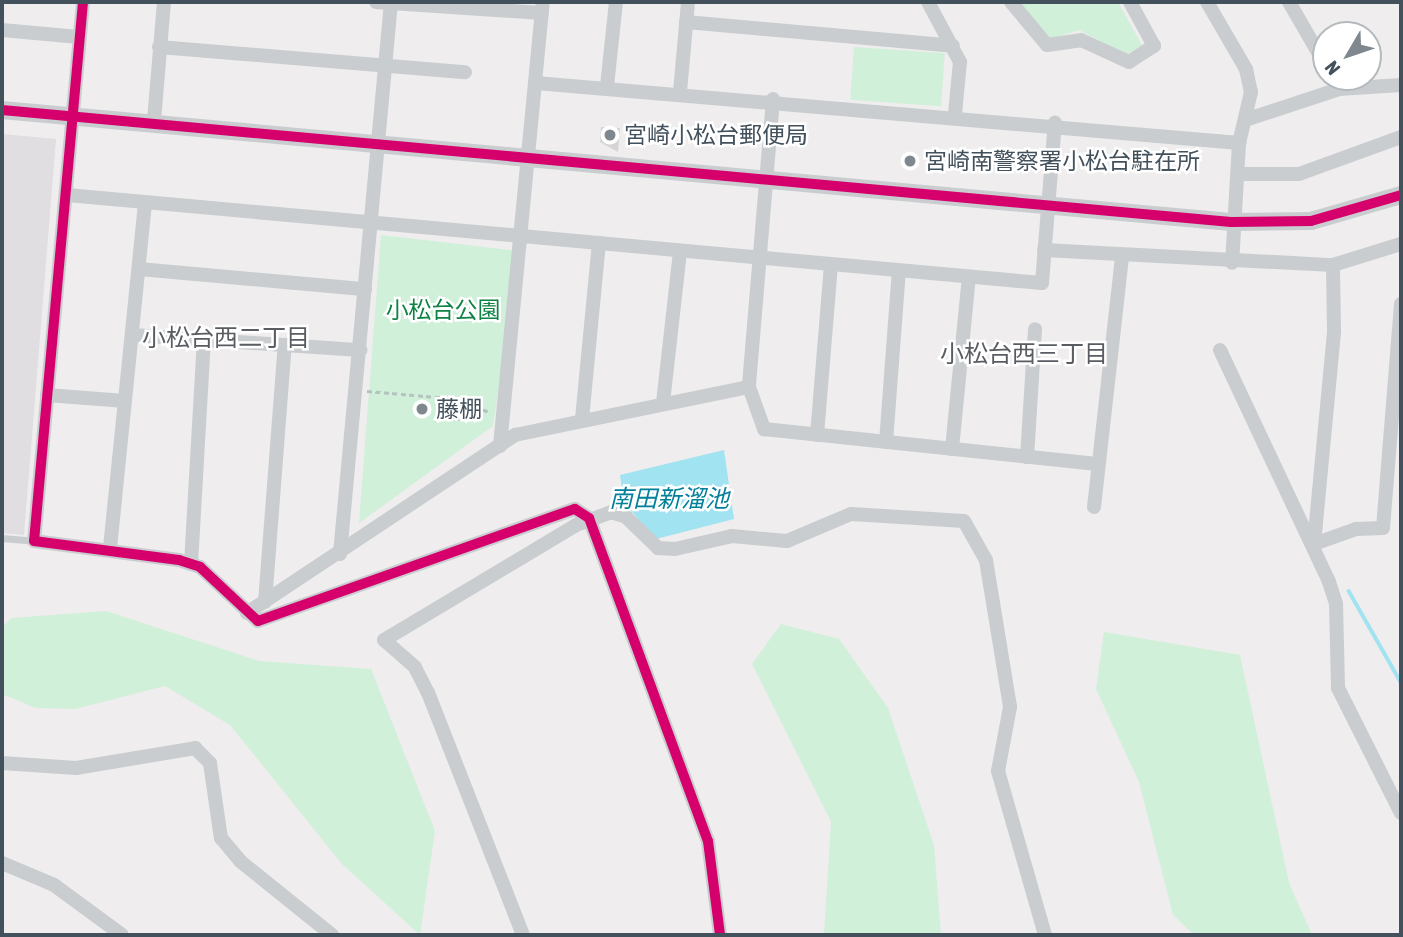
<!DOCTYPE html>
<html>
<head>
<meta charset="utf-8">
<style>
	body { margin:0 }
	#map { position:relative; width:1403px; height:937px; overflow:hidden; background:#efeded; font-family:"Asap Condensed","Noto Sans JP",sans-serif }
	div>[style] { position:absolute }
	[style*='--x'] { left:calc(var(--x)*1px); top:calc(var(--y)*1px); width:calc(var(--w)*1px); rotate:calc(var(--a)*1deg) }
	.education>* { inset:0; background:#e0dee0 }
	.green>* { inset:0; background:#d0f0da; transform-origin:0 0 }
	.water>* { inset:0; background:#a1e3f1 }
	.stream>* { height:3.5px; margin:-1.75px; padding:0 1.75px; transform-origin:1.75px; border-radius:1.75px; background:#a1e3f1 }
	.building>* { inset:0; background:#d5d5d7 }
	.path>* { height:2.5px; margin-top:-1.25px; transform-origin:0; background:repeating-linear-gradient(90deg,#b5c3be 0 5px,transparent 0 8.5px) }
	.service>* { height:7px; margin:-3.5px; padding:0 3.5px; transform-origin:3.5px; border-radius:3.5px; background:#c9cdcf }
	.minor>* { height:14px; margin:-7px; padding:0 7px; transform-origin:7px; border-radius:7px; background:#c9cdcf }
	.tertiary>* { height:18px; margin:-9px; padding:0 9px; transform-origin:9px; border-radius:9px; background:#c9cdcf }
	.cycleway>* { height:10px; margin:-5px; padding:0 5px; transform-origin:5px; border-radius:5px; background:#d6006c }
	.dots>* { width:19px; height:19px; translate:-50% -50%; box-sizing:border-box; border:4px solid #fff; border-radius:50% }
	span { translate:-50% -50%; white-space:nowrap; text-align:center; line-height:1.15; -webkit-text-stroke:5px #fff; paint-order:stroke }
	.poi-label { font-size:23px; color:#43515c }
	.left { translate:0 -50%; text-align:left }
	.park-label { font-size:23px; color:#0f8244 }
	.neighbourhood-label { font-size:24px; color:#595d62 }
	.water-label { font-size:24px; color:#03809a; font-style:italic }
	.frame { position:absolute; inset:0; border:4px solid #43515c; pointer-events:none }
	.north { position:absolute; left:1312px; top:21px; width:70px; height:70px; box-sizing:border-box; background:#fff; border:2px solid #b4b9be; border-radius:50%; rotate:231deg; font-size:19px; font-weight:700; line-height:28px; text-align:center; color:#43515c }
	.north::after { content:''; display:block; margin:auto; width:24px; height:32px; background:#7f888f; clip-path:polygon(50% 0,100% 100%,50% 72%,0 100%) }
</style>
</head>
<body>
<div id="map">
	<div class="education">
		<i style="clip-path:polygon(2px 134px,56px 139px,24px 535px,2px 533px)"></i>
	</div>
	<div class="green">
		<i style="clip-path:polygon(1019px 2px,1118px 2px,1143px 47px,1125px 54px,1079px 30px,1051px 39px)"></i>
		<i style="left:854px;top:47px;width:91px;height:53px;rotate:4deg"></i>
		<i style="clip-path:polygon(381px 235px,519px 251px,493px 426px,359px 523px)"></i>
		<i style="clip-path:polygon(106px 611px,259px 661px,371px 669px,435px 831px,420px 935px,342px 864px,230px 725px,165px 686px,75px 709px,36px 708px,2px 694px,2px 628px,11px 618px)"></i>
		<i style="clip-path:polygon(781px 624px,839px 639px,888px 708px,934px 845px,941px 935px,824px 935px,831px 822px,752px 664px)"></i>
		<i style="clip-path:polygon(1104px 632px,1240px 655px,1289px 883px,1312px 935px,1194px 935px,1173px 915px,1139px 782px,1096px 689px)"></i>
	</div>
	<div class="water">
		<i style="clip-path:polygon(724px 450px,734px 519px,656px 539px,624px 503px,620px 475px)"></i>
	</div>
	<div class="stream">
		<i style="--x:1349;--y:591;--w:105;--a:60.3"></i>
	</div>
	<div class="building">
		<i style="clip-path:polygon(601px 127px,620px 128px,618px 152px,600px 142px)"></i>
	</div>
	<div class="path">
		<i style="--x:367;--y:391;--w:93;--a:4.9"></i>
		<i style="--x:460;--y:399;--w:22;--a:95"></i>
		<i style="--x:459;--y:401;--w:33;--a:20"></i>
	</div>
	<div class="service">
		<i style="--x:2;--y:538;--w:32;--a:5"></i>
	</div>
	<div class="minor">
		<i style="--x:83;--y:2;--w:541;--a:95.19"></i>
		<i style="--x:34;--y:541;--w:146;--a:7.5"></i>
		<i style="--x:179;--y:560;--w:22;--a:18"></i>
		<i style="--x:200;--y:567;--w:79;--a:43"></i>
		<i style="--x:258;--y:621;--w:336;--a:-19.5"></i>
		<i style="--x:575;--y:509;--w:17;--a:33"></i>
		<i style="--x:589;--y:518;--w:344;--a:69.8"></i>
		<i style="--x:708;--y:841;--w:95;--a:82.7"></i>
		<i style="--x:376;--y:2;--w:166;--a:3.8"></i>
		<i style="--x:928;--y:2;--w:68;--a:61.9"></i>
		<i style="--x:960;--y:62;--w:52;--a:95.5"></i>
		<i style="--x:1011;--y:2;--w:56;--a:50.1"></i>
		<i style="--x:1047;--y:45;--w:34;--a:-8"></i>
		<i style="--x:1081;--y:40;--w:53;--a:24.6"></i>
		<i style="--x:1129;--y:62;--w:30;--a:-33"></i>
		<i style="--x:1154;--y:46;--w:50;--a:-118.6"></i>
		<i style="--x:1207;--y:2;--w:78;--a:59.8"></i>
		<i style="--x:1246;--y:69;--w:24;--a:78"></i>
		<i style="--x:1251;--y:92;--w:52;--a:103.2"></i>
		<i style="--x:1239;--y:143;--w:120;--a:93.3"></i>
		<i style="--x:1289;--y:2;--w:74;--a:60"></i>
		<i style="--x:686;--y:22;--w:268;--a:5.1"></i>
		<i style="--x:2;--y:30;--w:77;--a:5.2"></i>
		<i style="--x:159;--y:47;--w:307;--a:4.7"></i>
		<i style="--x:536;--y:83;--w:706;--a:4.88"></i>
		<i style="--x:607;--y:86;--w:84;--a:-83.9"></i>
		<i style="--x:680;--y:92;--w:90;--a:-84.9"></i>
		<i style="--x:773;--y:99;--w:289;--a:94.8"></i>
		<i style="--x:749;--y:387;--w:45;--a:70.3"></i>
		<i style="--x:764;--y:429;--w:335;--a:6"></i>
		<i style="--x:1248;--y:119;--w:96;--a:-18.2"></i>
		<i style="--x:1339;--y:89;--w:62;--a:-3.7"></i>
		<i style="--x:154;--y:121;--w:119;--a:-85.2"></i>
		<i style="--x:1238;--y:174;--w:61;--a:0"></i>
		<i style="--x:1299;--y:174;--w:109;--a:-19.9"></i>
		<i style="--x:67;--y:195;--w:979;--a:5.16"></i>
		<i style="--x:1042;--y:283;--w:161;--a:-85.4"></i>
		<i style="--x:1044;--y:250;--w:289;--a:3"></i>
		<i style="--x:1333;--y:265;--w:71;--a:-17.2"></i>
		<i style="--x:139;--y:269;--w:227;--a:5.1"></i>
		<i style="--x:133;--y:335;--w:228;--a:3.8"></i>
		<i style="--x:1220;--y:350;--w:256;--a:64.8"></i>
		<i style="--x:1329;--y:582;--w:23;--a:72"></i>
		<i style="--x:1336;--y:604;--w:84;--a:88.6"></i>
		<i style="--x:1338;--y:688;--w:140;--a:63.3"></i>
		<i style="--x:47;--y:395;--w:78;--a:4.4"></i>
		<i style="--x:663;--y:403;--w:153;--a:-83.6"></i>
		<i style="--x:582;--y:419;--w:177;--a:-84.5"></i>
		<i style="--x:817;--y:435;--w:171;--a:-85.3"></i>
		<i style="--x:886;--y:442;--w:171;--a:-85.7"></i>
		<i style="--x:500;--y:446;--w:446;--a:-84.5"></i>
		<i style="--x:952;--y:449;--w:173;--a:-84.4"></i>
		<i style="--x:1027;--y:457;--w:128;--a:-86.4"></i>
		<i style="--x:1094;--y:507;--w:253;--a:-83.6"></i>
		<i style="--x:1314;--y:544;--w:45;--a:-19.7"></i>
		<i style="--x:1356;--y:529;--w:27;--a:-2"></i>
		<i style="--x:1383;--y:528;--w:225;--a:-85.4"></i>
		<i style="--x:1314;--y:544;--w:214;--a:-84.6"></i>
		<i style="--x:1334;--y:331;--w:66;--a:-90.9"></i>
		<i style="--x:110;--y:548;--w:347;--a:-84.2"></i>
		<i style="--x:340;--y:554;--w:554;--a:-84.72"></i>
		<i style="--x:191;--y:564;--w:224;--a:-86.7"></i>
		<i style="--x:265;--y:602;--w:258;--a:-85.6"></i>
		<i style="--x:247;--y:613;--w:322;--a:-33.6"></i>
		<i style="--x:515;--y:435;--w:239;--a:-11.6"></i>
		<i style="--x:2;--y:763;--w:74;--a:3.9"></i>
		<i style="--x:76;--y:768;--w:121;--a:-9.5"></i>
		<i style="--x:195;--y:748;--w:21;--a:45"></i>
		<i style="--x:210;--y:763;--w:76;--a:81.7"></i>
		<i style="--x:221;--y:838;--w:30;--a:50"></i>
		<i style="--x:240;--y:861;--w:118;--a:38.8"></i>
		<i style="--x:2;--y:863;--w:56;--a:22.9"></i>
		<i style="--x:54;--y:885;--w:84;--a:36.3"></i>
		<i style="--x:523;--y:935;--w:260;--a:-111.4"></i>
		<i style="--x:428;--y:693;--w:29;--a:-117"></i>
		<i style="--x:415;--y:667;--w:41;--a:-138.9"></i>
		<i style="--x:384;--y:640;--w:224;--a:-30.9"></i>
		<i style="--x:576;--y:525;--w:37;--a:-20"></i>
		<i style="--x:611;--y:512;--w:16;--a:18"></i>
		<i style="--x:626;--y:517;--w:45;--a:44.1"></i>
		<i style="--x:658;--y:548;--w:17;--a:3"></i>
		<i style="--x:675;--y:549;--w:58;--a:-12.8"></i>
		<i style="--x:732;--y:536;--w:55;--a:5.2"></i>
		<i style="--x:787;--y:541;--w:69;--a:-22.9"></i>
		<i style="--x:851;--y:514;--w:113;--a:3.5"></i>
		<i style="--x:964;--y:521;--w:45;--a:60.6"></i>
		<i style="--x:986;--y:560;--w:149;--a:80.7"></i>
		<i style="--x:1010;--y:707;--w:65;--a:100.6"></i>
		<i style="--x:998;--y:771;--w:171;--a:74"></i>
	</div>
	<div class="tertiary">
		<i style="--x:2;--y:110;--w:1234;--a:5.21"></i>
		<i style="--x:1231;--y:222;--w:80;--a:-0.7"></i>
		<i style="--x:1311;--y:221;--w:94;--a:-16.1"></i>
	</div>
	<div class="cycleway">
		<i style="--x:83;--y:2;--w:541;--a:95.19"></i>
		<i style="--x:34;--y:541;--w:146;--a:7.5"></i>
		<i style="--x:179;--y:560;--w:22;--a:18"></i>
		<i style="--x:200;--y:567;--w:79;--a:43"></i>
		<i style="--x:258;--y:621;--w:336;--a:-19.5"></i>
		<i style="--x:575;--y:509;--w:17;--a:33"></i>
		<i style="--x:589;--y:518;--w:344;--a:69.8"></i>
		<i style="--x:708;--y:841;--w:95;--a:82.7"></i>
		<i style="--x:2;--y:110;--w:1234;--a:5.21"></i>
		<i style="--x:1231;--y:222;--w:80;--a:-0.7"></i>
		<i style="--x:1311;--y:221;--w:94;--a:-16.1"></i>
	</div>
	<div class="dots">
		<i style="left:610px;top:135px;background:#7f888f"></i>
		<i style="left:910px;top:161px;background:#7f888f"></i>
		<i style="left:422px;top:409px;background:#7f888f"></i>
	</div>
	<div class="poi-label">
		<span class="left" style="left:624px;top:135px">宮崎小松台郵便局</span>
		<span class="left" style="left:924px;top:161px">宮崎南警察署小松台駐在所</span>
		<span class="left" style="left:436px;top:409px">藤棚</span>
	</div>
	<div class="park-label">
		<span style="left:443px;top:310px">小松台公園</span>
	</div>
	<div class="neighbourhood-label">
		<span style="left:226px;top:338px">小松台西二丁目</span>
		<span style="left:1024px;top:354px">小松台西三丁目</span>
	</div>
	<div class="water-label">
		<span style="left:669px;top:499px">南田新溜池</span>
	</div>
	<div class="frame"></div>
	<div class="north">N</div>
</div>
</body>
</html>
